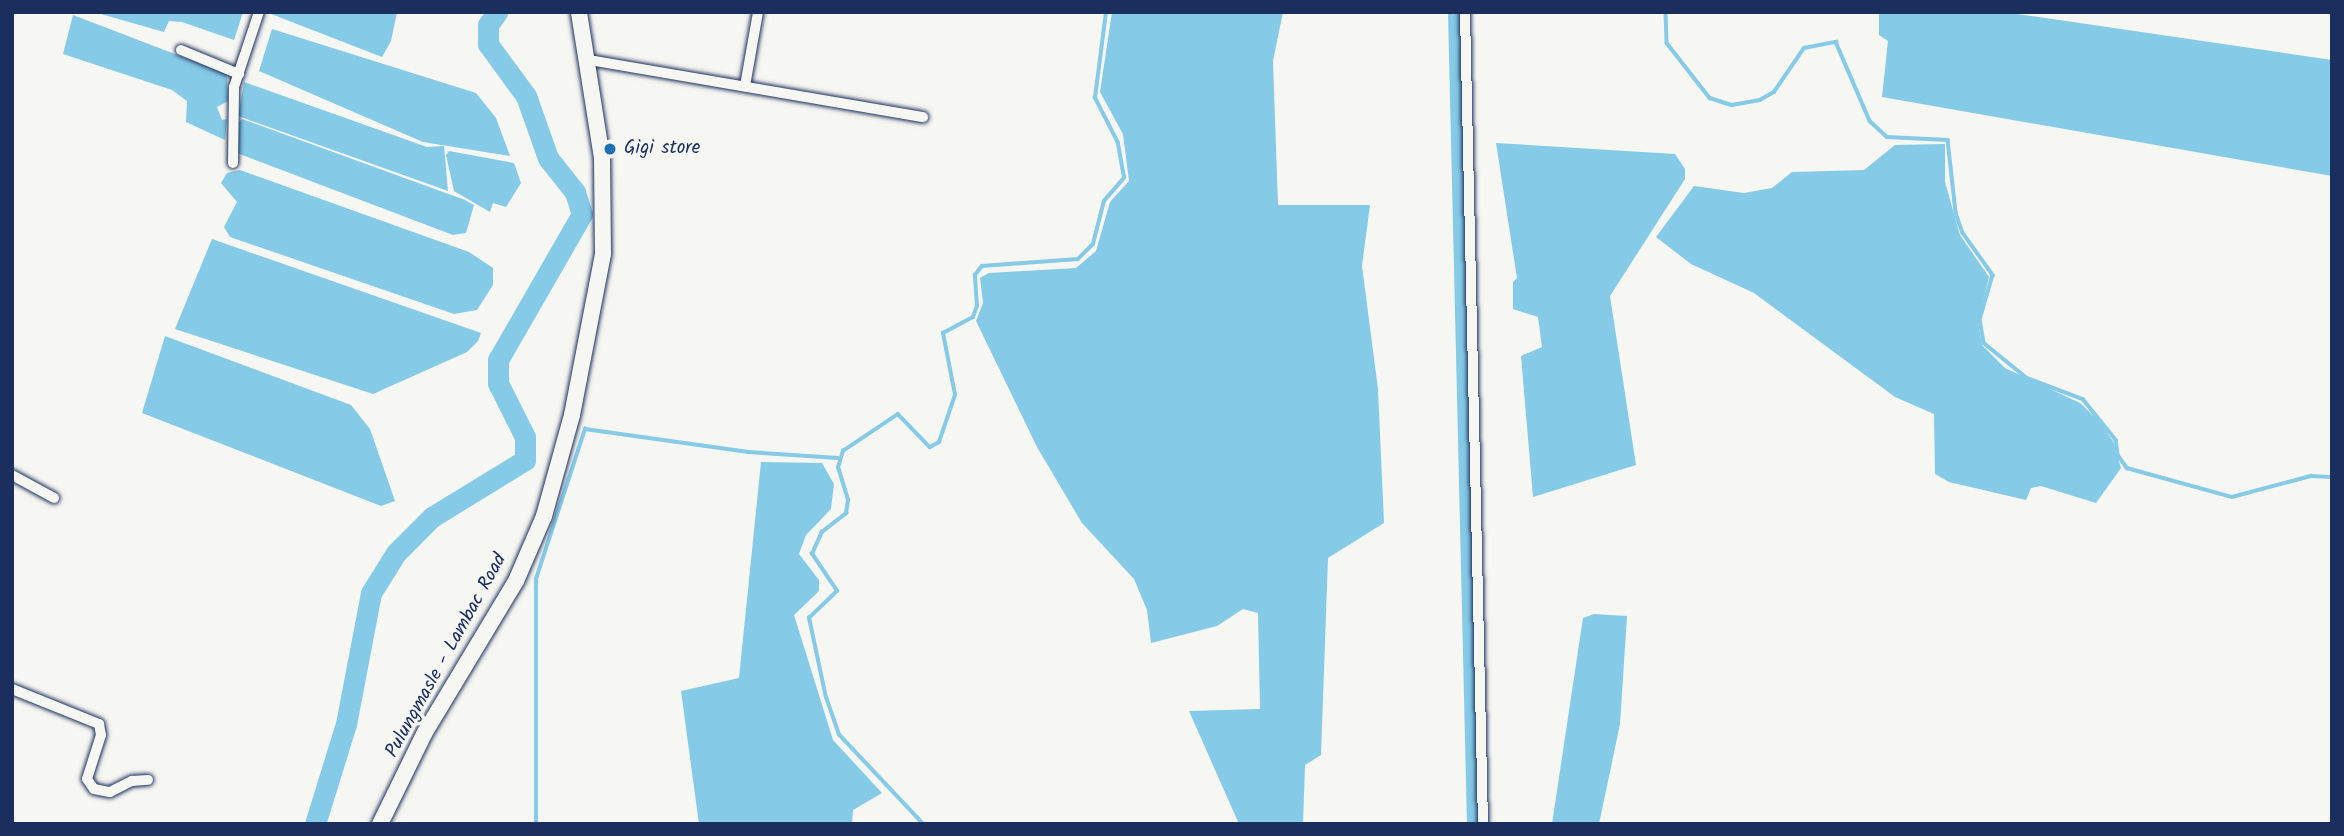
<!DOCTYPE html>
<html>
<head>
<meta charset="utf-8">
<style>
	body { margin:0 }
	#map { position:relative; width:2344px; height:836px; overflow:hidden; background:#f6f6f2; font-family:Kalam,sans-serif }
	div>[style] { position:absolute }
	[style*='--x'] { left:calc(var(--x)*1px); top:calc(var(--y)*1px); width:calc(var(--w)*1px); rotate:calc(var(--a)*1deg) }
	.water>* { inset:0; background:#85cae6 }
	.stream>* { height:3.5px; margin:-1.75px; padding:0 1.75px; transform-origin:1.75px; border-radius:1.75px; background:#85cae6 }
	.canal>* { height:12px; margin:-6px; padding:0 6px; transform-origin:6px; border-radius:6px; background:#85cae6 }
	.river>* { height:21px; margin:-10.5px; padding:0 10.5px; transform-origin:10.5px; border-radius:10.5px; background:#85cae6 }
	.roads { filter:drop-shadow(0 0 2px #1b2f5e) drop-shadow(0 0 2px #1b2f5e) }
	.street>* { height:10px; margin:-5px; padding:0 5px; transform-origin:5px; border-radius:5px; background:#f6f6f2 }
	.secondary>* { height:16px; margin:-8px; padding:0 8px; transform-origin:8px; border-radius:8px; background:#f6f6f2 }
	.dots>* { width:19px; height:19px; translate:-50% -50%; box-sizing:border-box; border:4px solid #f6f6f2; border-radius:50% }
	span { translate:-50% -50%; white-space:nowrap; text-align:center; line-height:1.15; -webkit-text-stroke:7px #f6f6f2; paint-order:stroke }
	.poi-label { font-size:19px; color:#1b2f5e }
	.left { translate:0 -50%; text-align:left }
	.street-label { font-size:19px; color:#1b2f5e }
	.frame { position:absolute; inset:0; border:14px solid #1b2f5e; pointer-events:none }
</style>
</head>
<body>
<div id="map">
	<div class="water">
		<i style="clip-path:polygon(94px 12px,243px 12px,234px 40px,182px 22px,169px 21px,164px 32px)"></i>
		<i style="clip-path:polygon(266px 12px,397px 12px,391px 41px,382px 57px)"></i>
		<i style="clip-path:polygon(1112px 12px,1283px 12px,1273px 61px,1278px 205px,1370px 205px,1362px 266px,1378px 389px,1384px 523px,1328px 558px,1321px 755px,1305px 765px,1303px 824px,1239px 824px,1189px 711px,1260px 709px,1258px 613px,1243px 609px,1217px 626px,1151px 643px,1147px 610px,1134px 579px,1082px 523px,1037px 447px,976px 321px,983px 303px,980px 278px,989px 273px,1076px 268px,1096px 251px,1110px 202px,1129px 181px,1123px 134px,1100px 92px)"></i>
		<i style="clip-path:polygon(1879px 12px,2004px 12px,2332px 60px,2332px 176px,1882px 97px,1888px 41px,1879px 35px)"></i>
		<i style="clip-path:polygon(73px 15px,227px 74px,228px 101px,217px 107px,222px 120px,227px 119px,225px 140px,186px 122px,187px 101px,172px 90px,63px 54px)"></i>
		<i style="clip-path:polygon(272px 29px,476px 93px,496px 118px,510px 156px,423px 142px,259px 71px)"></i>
		<i style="clip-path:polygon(244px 82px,427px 147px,444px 146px,448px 191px,238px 116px)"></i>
		<i style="clip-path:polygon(242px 119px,465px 200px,474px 205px,466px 233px,453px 235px,237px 153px,236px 125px)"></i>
		<i style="clip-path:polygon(1496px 143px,1675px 154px,1685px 169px,1685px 179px,1610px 296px,1636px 465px,1533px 497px,1521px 356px,1542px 347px,1538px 317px,1513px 309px,1513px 282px,1517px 278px)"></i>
		<i style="clip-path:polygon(1945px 144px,1945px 182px,1960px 235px,1989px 277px,1978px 322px,1982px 345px,2005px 368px,2080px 403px,2098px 420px,2113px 441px,2121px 468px,2096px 503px,2041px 486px,2031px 488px,2026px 500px,1949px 482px,1935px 474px,1934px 414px,1895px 397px,1754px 293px,1691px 264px,1656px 237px,1694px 186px,1744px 193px,1772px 188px,1792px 172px,1864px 170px,1895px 145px)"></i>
		<i style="clip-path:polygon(449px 151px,514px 163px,521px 183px,506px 207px,493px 203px,490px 212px,454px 191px,446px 155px)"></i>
		<i style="clip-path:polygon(240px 170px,469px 252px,493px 268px,493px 285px,477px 310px,454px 314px,230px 237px,224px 227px,237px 202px,221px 183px,227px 173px)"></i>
		<i style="clip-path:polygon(212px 239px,481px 333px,478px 341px,467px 352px,373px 394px,175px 329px)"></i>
		<i style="clip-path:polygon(165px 336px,351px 405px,370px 429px,395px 501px,381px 506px,142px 413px)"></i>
		<i style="clip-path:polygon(761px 462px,822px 463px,834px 484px,831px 509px,806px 535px,799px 554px,819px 580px,819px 591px,794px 615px,833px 740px,882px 793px,853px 810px,852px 824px,699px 824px,681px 691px,739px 678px)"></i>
		<i style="clip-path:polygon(1594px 614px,1627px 616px,1620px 724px,1599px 824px,1552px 824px,1583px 618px)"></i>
	</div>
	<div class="stream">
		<i style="--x:1666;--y:12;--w:31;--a:88"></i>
		<i style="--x:1667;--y:43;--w:70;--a:52"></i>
		<i style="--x:1710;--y:98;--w:23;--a:18"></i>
		<i style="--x:1732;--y:105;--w:28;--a:-10"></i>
		<i style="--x:1760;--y:100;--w:16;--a:-30"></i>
		<i style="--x:1774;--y:92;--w:53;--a:-55.7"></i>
		<i style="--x:1804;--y:48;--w:33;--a:-11"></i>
		<i style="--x:1836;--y:42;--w:86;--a:66.7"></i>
		<i style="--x:1870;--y:121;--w:23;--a:43"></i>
		<i style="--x:1887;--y:137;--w:61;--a:2.8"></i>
		<i style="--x:1948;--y:140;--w:73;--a:83.7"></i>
		<i style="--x:1956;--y:213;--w:21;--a:71"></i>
		<i style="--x:1963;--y:233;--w:52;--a:54.5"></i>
		<i style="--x:1993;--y:275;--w:47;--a:106.1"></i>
		<i style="--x:1980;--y:320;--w:23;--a:80"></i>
		<i style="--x:1984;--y:343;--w:55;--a:39.1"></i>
		<i style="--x:2027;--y:378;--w:60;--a:20.6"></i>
		<i style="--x:2083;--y:399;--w:53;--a:51.2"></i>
		<i style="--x:2116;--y:440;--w:15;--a:82"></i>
		<i style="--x:2118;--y:455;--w:16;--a:55"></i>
		<i style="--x:2127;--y:468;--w:109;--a:15.4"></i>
		<i style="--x:2232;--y:497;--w:82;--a:-14.9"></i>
		<i style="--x:2311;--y:476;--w:21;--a:3"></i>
		<i style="--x:536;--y:824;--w:245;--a:-90"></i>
		<i style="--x:536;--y:579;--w:158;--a:-71.9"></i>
		<i style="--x:585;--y:429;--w:165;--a:8"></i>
		<i style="--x:748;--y:452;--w:90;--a:3.8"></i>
		<i style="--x:923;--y:824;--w:122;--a:-133.3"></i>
		<i style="--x:839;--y:735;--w:39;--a:-109"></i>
		<i style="--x:826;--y:698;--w:82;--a:-102"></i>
		<i style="--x:809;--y:618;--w:39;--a:-44"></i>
		<i style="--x:837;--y:591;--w:45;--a:-124"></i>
		<i style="--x:812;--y:554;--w:24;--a:-66"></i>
		<i style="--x:822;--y:532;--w:31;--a:-38"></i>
		<i style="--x:846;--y:513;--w:13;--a:-81"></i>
		<i style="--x:848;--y:500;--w:34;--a:-107"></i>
		<i style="--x:838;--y:468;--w:18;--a:-74"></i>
		<i style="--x:843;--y:451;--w:66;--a:-33.9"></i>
		<i style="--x:898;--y:414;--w:46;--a:45.9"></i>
		<i style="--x:930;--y:447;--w:10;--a:-29"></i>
		<i style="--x:939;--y:442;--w:50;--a:-71.2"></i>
		<i style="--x:955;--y:395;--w:63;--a:-101"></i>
		<i style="--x:943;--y:333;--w:34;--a:-28"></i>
		<i style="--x:973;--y:317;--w:12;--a:-70"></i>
		<i style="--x:977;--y:306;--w:31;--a:-94"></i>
		<i style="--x:975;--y:275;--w:11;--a:-52"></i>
		<i style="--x:982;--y:266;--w:96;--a:-4.2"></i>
		<i style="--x:1078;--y:259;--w:21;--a:-45"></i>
		<i style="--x:1093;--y:244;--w:44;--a:-75.7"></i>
		<i style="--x:1104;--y:201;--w:30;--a:-49"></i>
		<i style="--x:1124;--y:178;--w:36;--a:-100"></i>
		<i style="--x:1118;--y:143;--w:51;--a:-117.1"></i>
		<i style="--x:1095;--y:98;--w:87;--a:-82.7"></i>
	</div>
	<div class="canal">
		<i style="--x:1454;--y:12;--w:812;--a:88.66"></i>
	</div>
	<div class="river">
		<i style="--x:315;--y:824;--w:105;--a:-72.8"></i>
		<i style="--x:346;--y:724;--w:133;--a:-79.2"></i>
		<i style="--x:371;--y:593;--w:47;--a:-58"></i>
		<i style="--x:396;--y:553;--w:51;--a:-45"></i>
		<i style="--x:432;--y:517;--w:109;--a:-31.5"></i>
		<i style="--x:525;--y:460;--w:23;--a:-90"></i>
		<i style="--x:525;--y:437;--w:60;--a:-116.6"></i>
		<i style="--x:498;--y:383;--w:23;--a:-90"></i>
		<i style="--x:498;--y:360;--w:168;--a:-60.1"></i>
		<i style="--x:582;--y:214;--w:23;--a:-108"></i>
		<i style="--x:575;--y:192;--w:43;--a:-128.5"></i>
		<i style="--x:548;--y:158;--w:66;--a:-109.5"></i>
		<i style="--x:526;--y:96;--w:64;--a:-126.2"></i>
		<i style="--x:488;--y:44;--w:19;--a:-90"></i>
		<i style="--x:488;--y:25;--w:16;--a:-55"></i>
	</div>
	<div class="roads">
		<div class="street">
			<i style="--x:1465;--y:12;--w:812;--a:88.73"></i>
			<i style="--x:181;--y:50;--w:63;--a:22.5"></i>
			<i style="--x:589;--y:60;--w:339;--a:9.7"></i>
			<i style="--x:745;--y:86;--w:75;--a:-80"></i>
			<i style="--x:233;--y:163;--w:76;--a:-89.2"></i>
			<i style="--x:234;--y:87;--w:79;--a:-71.6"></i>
			<i style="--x:12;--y:475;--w:48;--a:28.7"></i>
			<i style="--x:12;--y:689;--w:94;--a:21.9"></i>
			<i style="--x:99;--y:724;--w:11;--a:80"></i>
			<i style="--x:101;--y:735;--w:46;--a:107.7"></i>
			<i style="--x:87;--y:779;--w:12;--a:55"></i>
			<i style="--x:94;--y:789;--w:16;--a:11"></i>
			<i style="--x:110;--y:792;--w:25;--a:-27"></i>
			<i style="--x:132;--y:781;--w:16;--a:-4"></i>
		</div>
		<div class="secondary">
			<i style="--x:380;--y:824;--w:100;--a:-63.9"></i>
			<i style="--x:424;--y:734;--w:179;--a:-59"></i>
			<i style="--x:516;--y:581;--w:71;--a:-66.7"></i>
			<i style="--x:544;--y:516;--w:105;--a:-74.5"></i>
			<i style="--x:572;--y:415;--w:164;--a:-79.1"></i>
			<i style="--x:603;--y:254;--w:96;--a:-90.6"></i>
			<i style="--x:602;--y:158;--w:148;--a:-99"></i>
		</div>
	</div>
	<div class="dots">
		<i style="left:610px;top:149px;background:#1f6fb2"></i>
	</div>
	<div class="poi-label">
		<span class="left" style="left:624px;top:149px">Gigi store</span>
	</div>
	<div class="street-label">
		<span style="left:447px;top:656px;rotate:-61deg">Pulungmasle - Lambac Road</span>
	</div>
	<div class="frame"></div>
</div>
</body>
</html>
